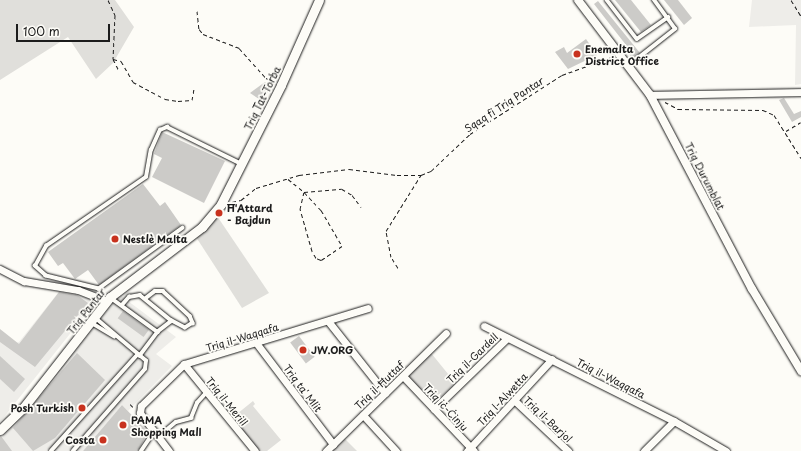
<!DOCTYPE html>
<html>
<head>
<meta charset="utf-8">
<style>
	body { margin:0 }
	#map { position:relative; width:801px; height:451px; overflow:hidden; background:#fdfcf7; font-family:"Playpen Sans",sans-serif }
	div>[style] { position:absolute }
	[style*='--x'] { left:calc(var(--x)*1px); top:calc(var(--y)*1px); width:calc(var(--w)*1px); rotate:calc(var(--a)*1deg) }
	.built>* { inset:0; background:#eeede9 }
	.green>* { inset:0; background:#e0dfdb; transform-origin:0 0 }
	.building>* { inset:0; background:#cccbc8; transform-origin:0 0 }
	.path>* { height:1px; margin-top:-0.5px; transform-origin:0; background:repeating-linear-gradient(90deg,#1c1c1c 0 4px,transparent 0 7px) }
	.roads { filter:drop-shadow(0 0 1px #1c1c1c) drop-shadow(0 0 1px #1c1c1c) }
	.service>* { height:3.5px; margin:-1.75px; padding:0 1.75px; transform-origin:1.75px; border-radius:1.75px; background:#fdfcf7 }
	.minor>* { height:7px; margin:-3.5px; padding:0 3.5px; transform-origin:3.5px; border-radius:3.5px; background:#fdfcf7 }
	.tertiary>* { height:8px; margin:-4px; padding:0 4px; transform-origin:4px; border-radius:4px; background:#fdfcf7 }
	.secondary>* { height:9px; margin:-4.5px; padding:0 4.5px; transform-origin:4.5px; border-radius:4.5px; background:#fdfcf7 }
	.dots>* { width:11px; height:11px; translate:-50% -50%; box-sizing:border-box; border:2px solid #fdfcf7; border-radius:50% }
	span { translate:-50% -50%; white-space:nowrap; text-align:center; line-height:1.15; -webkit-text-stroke:3.5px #fdfcf7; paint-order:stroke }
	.poi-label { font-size:10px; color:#1c1c1c; font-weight:700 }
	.left { translate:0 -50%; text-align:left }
	.right { translate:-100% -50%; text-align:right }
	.street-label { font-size:10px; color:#1c1c1c }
	.scale { position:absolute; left:16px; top:24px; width:94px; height:18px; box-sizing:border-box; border:2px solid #1c1c1c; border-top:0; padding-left:5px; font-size:12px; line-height:14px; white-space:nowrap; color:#1c1c1c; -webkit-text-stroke:3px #fdfcf7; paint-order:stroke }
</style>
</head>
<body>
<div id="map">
	<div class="built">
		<i style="clip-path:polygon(752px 0,801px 0,801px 84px,795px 85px,796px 25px,749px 27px)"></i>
		<i style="clip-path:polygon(61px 289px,96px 301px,0 422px,0 333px,16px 343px,19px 342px)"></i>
		<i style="clip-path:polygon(120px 295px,176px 337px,156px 354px,172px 366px,128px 411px,122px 405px,83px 451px,0 451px,0 438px)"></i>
	</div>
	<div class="green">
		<i style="clip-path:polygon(0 0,115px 0,134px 27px,113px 63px,96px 79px,68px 37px,0 80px)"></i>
		<i style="clip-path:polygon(217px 216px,269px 293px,242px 308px,196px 237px)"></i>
		<i style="left:431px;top:353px;width:40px;height:33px;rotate:51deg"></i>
		<i style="clip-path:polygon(253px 401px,255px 404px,253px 406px,281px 440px,267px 451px,259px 451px,232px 418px)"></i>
		<i style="clip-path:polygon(345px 439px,357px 451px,332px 451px)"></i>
	</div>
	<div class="building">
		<i style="clip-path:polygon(615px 0,631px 0,651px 25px,641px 32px)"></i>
		<i style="clip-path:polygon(664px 0,678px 0,692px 18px,684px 25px)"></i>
		<i style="clip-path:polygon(598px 1px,640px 53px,632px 58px,623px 46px,626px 45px,594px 4px)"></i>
		<i style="clip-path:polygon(586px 39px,597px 55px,568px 69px,555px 52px,564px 47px,567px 53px)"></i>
		<i style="clip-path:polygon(265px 82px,271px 87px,262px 101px,250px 93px)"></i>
		<i style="clip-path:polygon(784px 98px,794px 114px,801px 111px,801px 117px,792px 122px,779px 100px)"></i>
		<i style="clip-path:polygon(162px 132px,225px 161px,204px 203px,152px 177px,162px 158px,154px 154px)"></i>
		<i style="clip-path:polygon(143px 184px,160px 206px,165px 202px,181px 225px,99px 285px,88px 270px,75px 279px,63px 263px,58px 266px,48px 252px)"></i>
		<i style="clip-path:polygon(59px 292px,77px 295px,88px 303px,35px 367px,0 342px,0 329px,19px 344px)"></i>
		<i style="left:123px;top:311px;width:32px;height:9px;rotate:36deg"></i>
		<i style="left:299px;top:336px;width:26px;height:11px;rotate:53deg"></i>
		<i style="clip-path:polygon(77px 353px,105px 380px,55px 438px,33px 451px,13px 428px)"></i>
		<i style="clip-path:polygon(0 356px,25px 379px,14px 392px,0 379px)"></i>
		<i style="clip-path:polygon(122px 405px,148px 432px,138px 451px,83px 451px)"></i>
		<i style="clip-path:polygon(0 436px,1px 436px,12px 451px,0 451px)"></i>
	</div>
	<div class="path">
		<i style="--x:108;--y:0;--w:17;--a:65"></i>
		<i style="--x:115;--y:15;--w:44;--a:92.6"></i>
		<i style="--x:113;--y:59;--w:8;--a:14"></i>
		<i style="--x:121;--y:61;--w:24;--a:60"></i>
		<i style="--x:133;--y:82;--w:36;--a:28"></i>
		<i style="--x:165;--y:99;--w:13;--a:9"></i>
		<i style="--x:178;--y:101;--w:14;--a:-4"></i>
		<i style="--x:192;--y:100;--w:11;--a:-80"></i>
		<i style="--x:791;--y:0;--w:19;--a:58"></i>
		<i style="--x:197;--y:11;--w:18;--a:84"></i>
		<i style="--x:199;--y:29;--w:6;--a:51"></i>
		<i style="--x:203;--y:34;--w:39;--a:21"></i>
		<i style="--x:239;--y:48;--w:40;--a:48"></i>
		<i style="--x:266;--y:78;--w:9;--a:27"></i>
		<i style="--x:113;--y:59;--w:13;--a:63"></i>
		<i style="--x:665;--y:102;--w:15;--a:28"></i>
		<i style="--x:678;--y:109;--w:85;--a:0.7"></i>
		<i style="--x:763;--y:110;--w:12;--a:24"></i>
		<i style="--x:774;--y:115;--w:51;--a:57.9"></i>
		<i style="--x:786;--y:131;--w:17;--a:-31"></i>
		<i style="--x:288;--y:179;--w:21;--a:39"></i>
		<i style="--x:304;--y:192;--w:38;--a:-5"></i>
		<i style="--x:342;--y:189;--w:12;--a:31"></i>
		<i style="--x:352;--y:195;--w:15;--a:53"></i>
		<i style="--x:304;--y:192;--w:25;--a:47"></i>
		<i style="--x:321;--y:210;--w:42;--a:59.7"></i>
		<i style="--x:342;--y:246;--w:25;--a:146"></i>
		<i style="--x:321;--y:260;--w:5;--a:-158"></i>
		<i style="--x:316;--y:258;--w:8;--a:-120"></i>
		<i style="--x:312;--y:251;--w:44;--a:-105.9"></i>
		<i style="--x:300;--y:209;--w:17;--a:-77"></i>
		<i style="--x:232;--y:202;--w:9;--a:-13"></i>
		<i style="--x:241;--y:200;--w:19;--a:-39"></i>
		<i style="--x:256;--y:188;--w:45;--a:-16.8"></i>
		<i style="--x:299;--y:175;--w:50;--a:-6.8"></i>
		<i style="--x:349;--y:169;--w:48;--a:7.1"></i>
		<i style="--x:397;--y:175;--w:24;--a:0"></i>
		<i style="--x:421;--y:175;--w:11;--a:-22"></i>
		<i style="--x:431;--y:171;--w:54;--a:-43.5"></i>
		<i style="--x:470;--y:134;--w:109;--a:-32.7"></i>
		<i style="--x:562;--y:75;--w:53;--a:-19.8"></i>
		<i style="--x:398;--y:268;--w:13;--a:-122"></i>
		<i style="--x:391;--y:257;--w:26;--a:-101"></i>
		<i style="--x:386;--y:231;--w:66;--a:-58"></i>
		<i style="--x:130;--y:404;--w:4;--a:45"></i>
	</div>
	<div class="roads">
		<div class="service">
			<i style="--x:607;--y:0;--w:49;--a:52.4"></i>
			<i style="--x:637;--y:39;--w:38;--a:-35"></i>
			<i style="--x:628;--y:66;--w:60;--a:-38.2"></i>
			<i style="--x:675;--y:29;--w:36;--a:-126"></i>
			<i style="--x:183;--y:228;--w:104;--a:144"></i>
			<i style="--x:99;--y:289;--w:55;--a:-166.2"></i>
			<i style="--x:46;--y:276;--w:15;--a:-138"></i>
			<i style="--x:35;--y:266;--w:23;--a:-61"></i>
			<i style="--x:46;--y:246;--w:121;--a:-34.6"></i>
			<i style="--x:146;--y:177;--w:27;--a:-80"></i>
			<i style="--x:151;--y:150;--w:22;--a:-66"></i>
			<i style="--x:160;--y:130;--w:8;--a:-23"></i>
			<i style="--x:167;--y:127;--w:81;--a:26.3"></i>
			<i style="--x:111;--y:298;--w:58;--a:35.9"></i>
			<i style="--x:146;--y:298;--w:11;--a:-38"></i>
			<i style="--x:155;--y:291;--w:8;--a:0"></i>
			<i style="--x:163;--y:291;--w:37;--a:43"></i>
			<i style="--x:190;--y:316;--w:8;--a:67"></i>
			<i style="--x:193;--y:323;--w:9;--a:148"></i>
			<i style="--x:185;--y:328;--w:15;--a:-152"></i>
			<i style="--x:122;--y:305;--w:11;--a:-49"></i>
			<i style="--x:129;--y:297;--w:11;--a:-10"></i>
			<i style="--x:140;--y:295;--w:41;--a:39.1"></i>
			<i style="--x:172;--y:321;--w:18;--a:142"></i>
			<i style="--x:158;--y:332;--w:30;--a:127"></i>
			<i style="--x:92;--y:323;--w:26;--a:31"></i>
			<i style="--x:158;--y:437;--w:23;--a:-40"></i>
			<i style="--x:176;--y:422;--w:16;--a:-15"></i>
			<i style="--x:191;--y:418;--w:16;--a:-68"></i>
			<i style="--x:197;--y:403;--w:15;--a:-48"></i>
			<i style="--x:51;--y:451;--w:130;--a:-48.1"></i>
			<i style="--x:73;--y:451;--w:109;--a:-48.7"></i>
			<i style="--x:145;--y:369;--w:8;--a:-83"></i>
			<i style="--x:146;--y:361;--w:67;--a:-139.9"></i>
			<i style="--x:141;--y:451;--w:23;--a:-56"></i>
		</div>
		<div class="minor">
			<i style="--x:650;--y:95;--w:151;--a:-1.1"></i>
			<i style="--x:0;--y:269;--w:27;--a:27"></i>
			<i style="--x:24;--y:281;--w:55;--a:9.5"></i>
			<i style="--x:78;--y:290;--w:31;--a:21"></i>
			<i style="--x:328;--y:321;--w:92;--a:51.6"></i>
			<i style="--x:484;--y:326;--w:212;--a:26.6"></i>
			<i style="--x:674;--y:421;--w:60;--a:30"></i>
			<i style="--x:257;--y:344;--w:126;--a:52.8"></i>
			<i style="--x:184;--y:364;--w:112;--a:50.8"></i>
			<i style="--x:403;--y:376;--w:103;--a:46.6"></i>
			<i style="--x:515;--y:401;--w:73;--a:43.3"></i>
			<i style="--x:434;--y:409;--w:102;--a:-44.2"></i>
			<i style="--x:363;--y:415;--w:49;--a:47.5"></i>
			<i style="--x:169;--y:451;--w:48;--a:-127.3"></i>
			<i style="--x:140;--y:413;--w:7;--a:-82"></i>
			<i style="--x:141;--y:406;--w:60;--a:-44.3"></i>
			<i style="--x:184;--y:364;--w:192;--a:-16.9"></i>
			<i style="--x:326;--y:451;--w:168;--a:-44.5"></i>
			<i style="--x:467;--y:451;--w:125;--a:-47.3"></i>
			<i style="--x:644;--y:451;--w:42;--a:-45"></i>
		</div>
		<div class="tertiary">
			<i style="--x:578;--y:0;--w:119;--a:52.8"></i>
			<i style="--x:650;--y:95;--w:219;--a:62.3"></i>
			<i style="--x:752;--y:289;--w:96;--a:59.1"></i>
		</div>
		<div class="secondary">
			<i style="--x:0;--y:430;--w:32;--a:-44"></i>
			<i style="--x:23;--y:408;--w:141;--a:-51.9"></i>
			<i style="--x:110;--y:297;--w:116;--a:-37.3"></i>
			<i style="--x:202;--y:227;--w:30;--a:-50"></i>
			<i style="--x:221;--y:204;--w:133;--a:-63.2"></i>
			<i style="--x:281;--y:85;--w:93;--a:-65.9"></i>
		</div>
	</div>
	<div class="dots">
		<i style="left:577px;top:54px;background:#c8321e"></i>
		<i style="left:219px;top:213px;background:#c8321e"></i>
		<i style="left:115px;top:239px;background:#c8321e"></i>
		<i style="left:303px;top:350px;background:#c8321e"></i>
		<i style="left:82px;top:408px;background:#c8321e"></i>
		<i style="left:123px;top:425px;background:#c8321e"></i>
		<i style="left:103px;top:440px;background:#c8321e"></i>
	</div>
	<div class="poi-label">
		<span class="left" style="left:585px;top:54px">Enemalta<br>District Office</span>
		<span class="left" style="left:227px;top:213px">Ħ'Attard<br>- Bajdun</span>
		<span class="left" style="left:123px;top:239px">Nestlè Malta</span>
		<span class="left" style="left:311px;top:350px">JW.ORG</span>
		<span class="right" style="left:74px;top:408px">Posh Turkish</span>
		<span class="left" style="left:131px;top:425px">PAMA<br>Shopping Mall</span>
		<span class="right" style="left:95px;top:440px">Costa</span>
	</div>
	<div class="street-label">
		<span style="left:262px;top:98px;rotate:-64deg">Triq Tat-Torba</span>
		<span style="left:504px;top:104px;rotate:-33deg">Sqaq fi Triq Pantar</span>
		<span style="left:705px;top:176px;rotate:63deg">Triq Durumblat</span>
		<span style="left:86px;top:311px;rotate:-52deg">Triq Pantar</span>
		<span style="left:242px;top:337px;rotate:-17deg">Triq il-Waqqafa</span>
		<span style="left:472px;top:358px;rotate:-44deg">Triq il-Gardell</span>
		<span style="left:611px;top:378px;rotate:27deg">Triq il-Waqqafa</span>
		<span style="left:379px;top:385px;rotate:-44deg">Triq il-Ħuttaf</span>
		<span style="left:303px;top:388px;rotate:53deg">Triq ta' Mlit</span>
		<span style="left:502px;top:399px;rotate:-47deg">Triq l-Alwetta</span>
		<span style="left:227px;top:401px;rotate:51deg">Triq il-Merill</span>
		<span style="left:446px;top:407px;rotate:47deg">Triq iċ-Ċinju</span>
		<span style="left:548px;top:419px;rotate:43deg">Triq il-Barjol</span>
	</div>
	<div class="scale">100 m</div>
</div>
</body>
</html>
